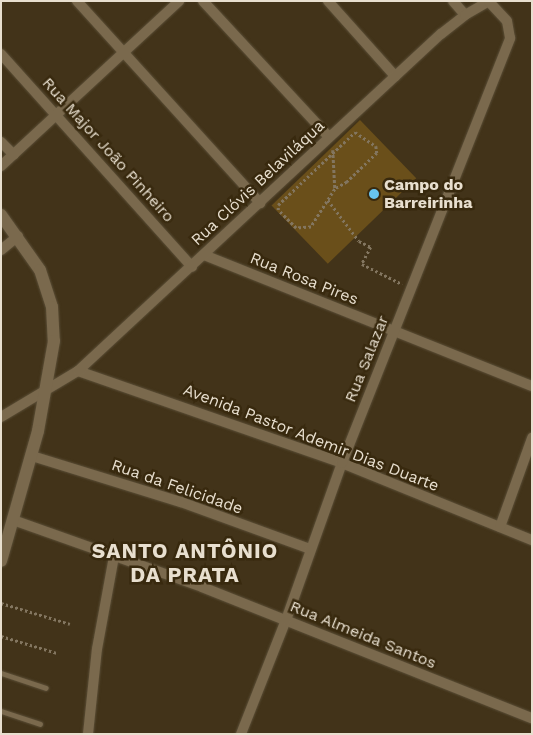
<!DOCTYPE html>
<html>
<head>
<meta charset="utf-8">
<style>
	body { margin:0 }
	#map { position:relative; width:533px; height:735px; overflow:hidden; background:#423319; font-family:"Work Sans",sans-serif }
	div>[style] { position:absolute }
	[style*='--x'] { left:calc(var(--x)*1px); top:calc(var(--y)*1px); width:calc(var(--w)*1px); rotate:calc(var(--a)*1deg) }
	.green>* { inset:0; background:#6a4f1a; transform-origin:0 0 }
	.path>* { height:2.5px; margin-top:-1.25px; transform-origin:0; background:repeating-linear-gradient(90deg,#837660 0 2.5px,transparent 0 5px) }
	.roads { filter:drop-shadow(0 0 1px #5a4e37) drop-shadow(0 0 1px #5a4e37) }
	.service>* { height:5px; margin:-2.5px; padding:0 2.5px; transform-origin:2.5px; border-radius:2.5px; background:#7a694d }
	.minor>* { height:10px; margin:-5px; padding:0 5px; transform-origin:5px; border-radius:5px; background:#7a694d }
	.secondary>* { height:12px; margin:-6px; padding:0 6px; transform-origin:6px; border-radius:6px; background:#7a694d }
	.dots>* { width:14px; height:14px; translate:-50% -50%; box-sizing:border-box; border:2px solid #38290e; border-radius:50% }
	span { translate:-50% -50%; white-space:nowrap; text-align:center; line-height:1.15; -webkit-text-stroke:5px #38290e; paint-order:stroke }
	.street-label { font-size:16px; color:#e8dfcf }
	.poi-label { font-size:16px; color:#e8dfcf; font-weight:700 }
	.left { translate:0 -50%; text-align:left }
	.district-label { font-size:21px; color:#e8dfcf; font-weight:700; letter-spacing:1px }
	.frame { position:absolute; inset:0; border:2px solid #e8dfcf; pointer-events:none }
</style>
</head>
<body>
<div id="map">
	<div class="green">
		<i style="left:360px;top:120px;width:81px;height:123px;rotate:46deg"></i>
	</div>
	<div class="path">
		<i style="--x:355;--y:132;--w:25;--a:34"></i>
		<i style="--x:376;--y:146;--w:7;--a:82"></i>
		<i style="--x:377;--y:153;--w:42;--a:136"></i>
		<i style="--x:347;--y:182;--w:14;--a:150"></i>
		<i style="--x:335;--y:189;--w:45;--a:122.3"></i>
		<i style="--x:311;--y:227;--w:15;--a:176"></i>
		<i style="--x:296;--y:228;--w:25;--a:-135"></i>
		<i style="--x:278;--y:210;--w:5;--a:-90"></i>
		<i style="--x:278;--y:205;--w:106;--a:-43.5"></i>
		<i style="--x:333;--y:150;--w:39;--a:87"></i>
		<i style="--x:328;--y:200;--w:51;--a:52.9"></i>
		<i style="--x:359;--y:241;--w:13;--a:27"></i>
		<i style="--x:371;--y:247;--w:19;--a:118"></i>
		<i style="--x:362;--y:264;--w:45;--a:26.6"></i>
		<i style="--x:1;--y:603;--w:72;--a:16.9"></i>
		<i style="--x:1;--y:636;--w:59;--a:16.9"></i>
	</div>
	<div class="roads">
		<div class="service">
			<i style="--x:1;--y:673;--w:47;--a:18.4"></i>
			<i style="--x:1;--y:711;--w:41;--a:18.4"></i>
		</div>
		<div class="minor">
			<i style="--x:77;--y:1;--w:273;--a:47.8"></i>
			<i style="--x:203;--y:1;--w:185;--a:47.2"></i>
			<i style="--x:328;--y:1;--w:101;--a:48.2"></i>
			<i style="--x:453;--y:1;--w:18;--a:49"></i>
			<i style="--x:1;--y:54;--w:286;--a:48.1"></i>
			<i style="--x:1;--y:142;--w:18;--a:45"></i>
			<i style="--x:1;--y:166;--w:243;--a:-42.8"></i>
			<i style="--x:1;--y:250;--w:22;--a:-39"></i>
			<i style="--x:204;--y:255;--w:353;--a:21.8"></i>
			<i style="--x:78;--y:371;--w:280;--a:19.2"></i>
			<i style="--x:342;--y:463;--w:205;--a:22.1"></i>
			<i style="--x:1;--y:417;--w:90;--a:-30.9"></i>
			<i style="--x:78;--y:371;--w:495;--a:-42.9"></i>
			<i style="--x:441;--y:34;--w:31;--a:-38"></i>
			<i style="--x:465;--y:15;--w:28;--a:-30"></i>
			<i style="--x:32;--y:456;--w:156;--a:17.2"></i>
			<i style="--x:181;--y:502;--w:137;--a:20"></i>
			<i style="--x:13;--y:520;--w:201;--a:19.5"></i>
			<i style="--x:202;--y:587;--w:355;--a:21.7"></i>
			<i style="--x:500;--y:527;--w:95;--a:-70.2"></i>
			<i style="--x:88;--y:734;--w:85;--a:-84"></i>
			<i style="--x:97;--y:649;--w:95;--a:-79.6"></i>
			<i style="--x:241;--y:734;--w:123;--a:-68.5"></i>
			<i style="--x:286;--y:620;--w:167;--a:-70.4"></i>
			<i style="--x:342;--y:463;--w:457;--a:-68.4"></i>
			<i style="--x:510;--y:38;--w:17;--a:-100"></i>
			<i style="--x:507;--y:21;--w:26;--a:-133"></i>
		</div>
		<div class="secondary">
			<i style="--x:1;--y:215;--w:67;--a:54.7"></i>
			<i style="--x:40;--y:270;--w:39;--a:72"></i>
			<i style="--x:52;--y:307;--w:34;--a:87"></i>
			<i style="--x:54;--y:341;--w:91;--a:100.1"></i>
			<i style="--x:38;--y:431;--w:135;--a:105.9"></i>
		</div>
	</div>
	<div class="dots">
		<i style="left:374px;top:194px;background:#67c4f0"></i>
	</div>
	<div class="street-label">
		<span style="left:108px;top:150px;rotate:48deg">Rua Major João Pinheiro</span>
		<span style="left:258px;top:183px;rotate:-43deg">Rua Clóvis Belaviláqua</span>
		<span style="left:304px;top:279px;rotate:22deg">Rua Rosa Pires</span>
		<span style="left:367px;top:359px;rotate:-68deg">Rua Salazar</span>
		<span style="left:311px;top:438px;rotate:21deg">Avenida Pastor Ademir Dias Duarte</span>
		<span style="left:177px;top:487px;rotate:19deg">Rua da Felicidade</span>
		<span style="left:363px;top:635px;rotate:22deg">Rua Almeida Santos</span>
	</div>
	<div class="poi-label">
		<span class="left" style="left:384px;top:194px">Campo do<br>Barreirinha</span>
	</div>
	<div class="district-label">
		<span style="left:185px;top:563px">SANTO ANTÔNIO<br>DA PRATA</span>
	</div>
	<div class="frame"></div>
</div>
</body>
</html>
